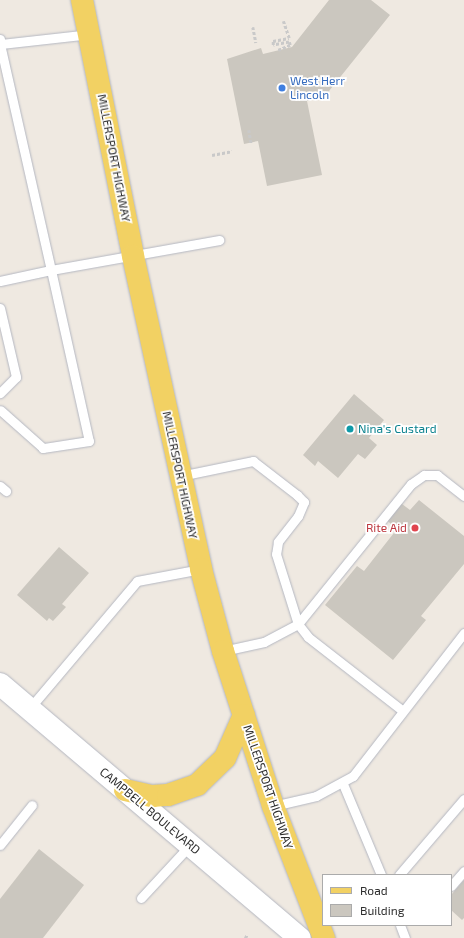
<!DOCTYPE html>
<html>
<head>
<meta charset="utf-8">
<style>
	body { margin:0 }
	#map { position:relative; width:464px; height:938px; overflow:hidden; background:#efe9e1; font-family:"Exo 2",sans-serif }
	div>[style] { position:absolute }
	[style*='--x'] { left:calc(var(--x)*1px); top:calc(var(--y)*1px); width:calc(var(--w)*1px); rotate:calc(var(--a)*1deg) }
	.building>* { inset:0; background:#cbc7bf }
	.path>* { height:2.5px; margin-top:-1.25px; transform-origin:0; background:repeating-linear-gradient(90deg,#c9c9c9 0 3px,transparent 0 5px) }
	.roads { filter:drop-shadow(0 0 1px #b4b7c1) drop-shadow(0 0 1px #b4b7c1) }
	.lane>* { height:9px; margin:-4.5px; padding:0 4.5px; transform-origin:4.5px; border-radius:4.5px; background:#fff }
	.secondary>* { height:22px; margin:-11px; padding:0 11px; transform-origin:11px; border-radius:11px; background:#fff }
	.primary>* { height:22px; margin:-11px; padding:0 11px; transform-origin:11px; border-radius:11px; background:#f2d163 }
	.dots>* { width:11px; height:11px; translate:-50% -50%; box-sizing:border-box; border:2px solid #fff; border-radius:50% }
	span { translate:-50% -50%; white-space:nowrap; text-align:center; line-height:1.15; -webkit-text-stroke:3.5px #fff; paint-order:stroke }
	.shop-label { font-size:12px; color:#366cbe }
	.left { translate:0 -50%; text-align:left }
	.street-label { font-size:12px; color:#2e2e2e }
	.culture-label { font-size:12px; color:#0d838f }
	.health-label { font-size:12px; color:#be3a42 }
	.right { translate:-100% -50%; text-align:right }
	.legend { position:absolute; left:322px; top:874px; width:130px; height:52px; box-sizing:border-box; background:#fff; border:1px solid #ababab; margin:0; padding:5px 7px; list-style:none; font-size:12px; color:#2e2e2e }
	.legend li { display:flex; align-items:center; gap:8px; height:20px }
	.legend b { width:20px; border:1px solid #ababab }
</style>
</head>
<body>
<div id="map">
	<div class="building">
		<i style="clip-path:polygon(329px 0,371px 0,390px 15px,325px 96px,307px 101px,322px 175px,267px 186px,258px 141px,244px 144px,227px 59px,261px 48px,263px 54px,292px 47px)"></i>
		<i style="clip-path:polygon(354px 394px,384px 420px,369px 438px,377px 445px,365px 459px,358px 454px,338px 478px,318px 461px,315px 466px,303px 455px)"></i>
		<i style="clip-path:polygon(419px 500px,464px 536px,464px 564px,421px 616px,426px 620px,393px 660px,325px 605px,357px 566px,364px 571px,397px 529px,384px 518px,398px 501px,410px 510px)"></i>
		<i style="clip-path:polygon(59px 547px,89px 573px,62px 604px,66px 607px,53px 621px,49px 618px,47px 621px,17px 595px)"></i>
		<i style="clip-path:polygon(39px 849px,84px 885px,43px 938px,0 938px,0 899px)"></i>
		<i style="clip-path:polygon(464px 880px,464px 918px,462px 920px,451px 910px,451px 895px)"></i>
	</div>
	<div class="path">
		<i style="--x:253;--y:27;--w:16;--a:79"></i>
		<i style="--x:278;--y:50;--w:13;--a:-23"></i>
		<i style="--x:290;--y:45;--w:3;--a:-108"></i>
		<i style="--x:289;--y:42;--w:16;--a:169"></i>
		<i style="--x:273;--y:45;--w:4;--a:-90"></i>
		<i style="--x:273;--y:41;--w:16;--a:-11"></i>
		<i style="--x:289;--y:38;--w:18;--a:-109"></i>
		<i style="--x:249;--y:130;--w:13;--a:81"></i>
		<i style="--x:212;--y:155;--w:20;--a:-11"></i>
		<i style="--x:245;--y:938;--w:4;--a:-56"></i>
	</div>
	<div class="roads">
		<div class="lane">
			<i style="--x:0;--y:39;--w:5;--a:79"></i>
			<i style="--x:1;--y:44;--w:90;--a:-6.4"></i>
			<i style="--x:0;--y:44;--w:232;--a:77.3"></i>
			<i style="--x:51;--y:270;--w:171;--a:-10.1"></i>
			<i style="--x:0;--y:281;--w:52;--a:-12.2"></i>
			<i style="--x:51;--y:270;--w:175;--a:77.5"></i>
			<i style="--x:89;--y:441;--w:47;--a:171.3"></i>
			<i style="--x:43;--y:448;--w:57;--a:-138.5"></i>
			<i style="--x:0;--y:308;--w:71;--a:76.9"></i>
			<i style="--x:16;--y:377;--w:23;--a:135"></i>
			<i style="--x:180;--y:476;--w:75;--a:-11.6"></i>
			<i style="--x:253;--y:461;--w:56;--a:37.7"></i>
			<i style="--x:297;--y:495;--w:10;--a:45"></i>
			<i style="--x:304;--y:502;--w:15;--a:113"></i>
			<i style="--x:298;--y:516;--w:33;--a:128"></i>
			<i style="--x:278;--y:542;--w:12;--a:99"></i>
			<i style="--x:276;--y:554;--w:73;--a:72.6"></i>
			<i style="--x:298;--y:624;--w:16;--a:52"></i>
			<i style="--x:308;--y:637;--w:120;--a:37.9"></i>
			<i style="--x:0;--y:486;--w:8;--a:40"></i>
			<i style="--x:223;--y:651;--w:42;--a:-12.4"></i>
			<i style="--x:264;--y:642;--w:38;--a:-28"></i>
			<i style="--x:298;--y:624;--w:180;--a:-51.1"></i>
			<i style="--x:411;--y:484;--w:16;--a:-35"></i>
			<i style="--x:424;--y:475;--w:13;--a:0"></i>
			<i style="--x:437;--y:475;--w:34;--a:38"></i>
			<i style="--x:29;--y:709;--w:167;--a:-49.8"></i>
			<i style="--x:137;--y:581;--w:65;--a:-10.6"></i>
			<i style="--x:343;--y:784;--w:99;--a:67.3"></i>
			<i style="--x:273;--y:806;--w:44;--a:-13.1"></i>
			<i style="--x:316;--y:796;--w:42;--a:-28.4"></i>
			<i style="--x:353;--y:776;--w:181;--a:-52.2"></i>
			<i style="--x:0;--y:845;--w:51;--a:-51.3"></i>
			<i style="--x:399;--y:875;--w:100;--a:-49.5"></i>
			<i style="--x:451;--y:886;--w:20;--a:-49"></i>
			<i style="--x:141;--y:898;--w:72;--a:-47.2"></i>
			<i style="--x:400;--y:925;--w:14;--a:69"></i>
		</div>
		<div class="secondary">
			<i style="--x:0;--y:684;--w:393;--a:40.3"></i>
		</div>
		<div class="primary">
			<i style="--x:82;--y:0;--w:261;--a:78.7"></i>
			<i style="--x:133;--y:256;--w:320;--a:77.7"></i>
			<i style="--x:201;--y:569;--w:85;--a:75"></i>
			<i style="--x:223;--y:651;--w:163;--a:72.1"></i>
			<i style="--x:273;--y:806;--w:142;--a:68.9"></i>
			<i style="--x:125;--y:790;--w:28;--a:13"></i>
			<i style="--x:152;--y:796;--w:16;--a:-4"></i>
			<i style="--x:168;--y:795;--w:31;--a:-19"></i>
			<i style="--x:197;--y:785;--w:39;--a:-44"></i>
			<i style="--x:225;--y:758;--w:47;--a:-66.2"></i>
		</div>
	</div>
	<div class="dots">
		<i style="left:282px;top:88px;background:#3f7fe0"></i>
		<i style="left:350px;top:429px;background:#0f9aa8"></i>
		<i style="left:415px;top:528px;background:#e0444e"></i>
	</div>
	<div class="shop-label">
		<span class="left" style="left:290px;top:88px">West Herr<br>Lincoln</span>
	</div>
	<div class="street-label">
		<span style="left:114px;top:158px;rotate:79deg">MILLERSPORT HIGHWAY</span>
		<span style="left:180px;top:475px;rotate:78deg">MILLERSPORT HIGHWAY</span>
		<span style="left:268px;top:787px;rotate:71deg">MILLERSPORT HIGHWAY</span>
		<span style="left:150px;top:811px;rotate:40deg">CAMPBELL BOULEVARD</span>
	</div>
	<div class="culture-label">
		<span class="left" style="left:358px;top:429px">Nina's Custard</span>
	</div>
	<div class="health-label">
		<span class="right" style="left:407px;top:528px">Rite Aid</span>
	</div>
	<ul class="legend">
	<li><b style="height:5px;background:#f2d163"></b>Road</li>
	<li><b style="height:11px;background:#cbc7bf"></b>Building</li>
	</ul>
</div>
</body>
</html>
